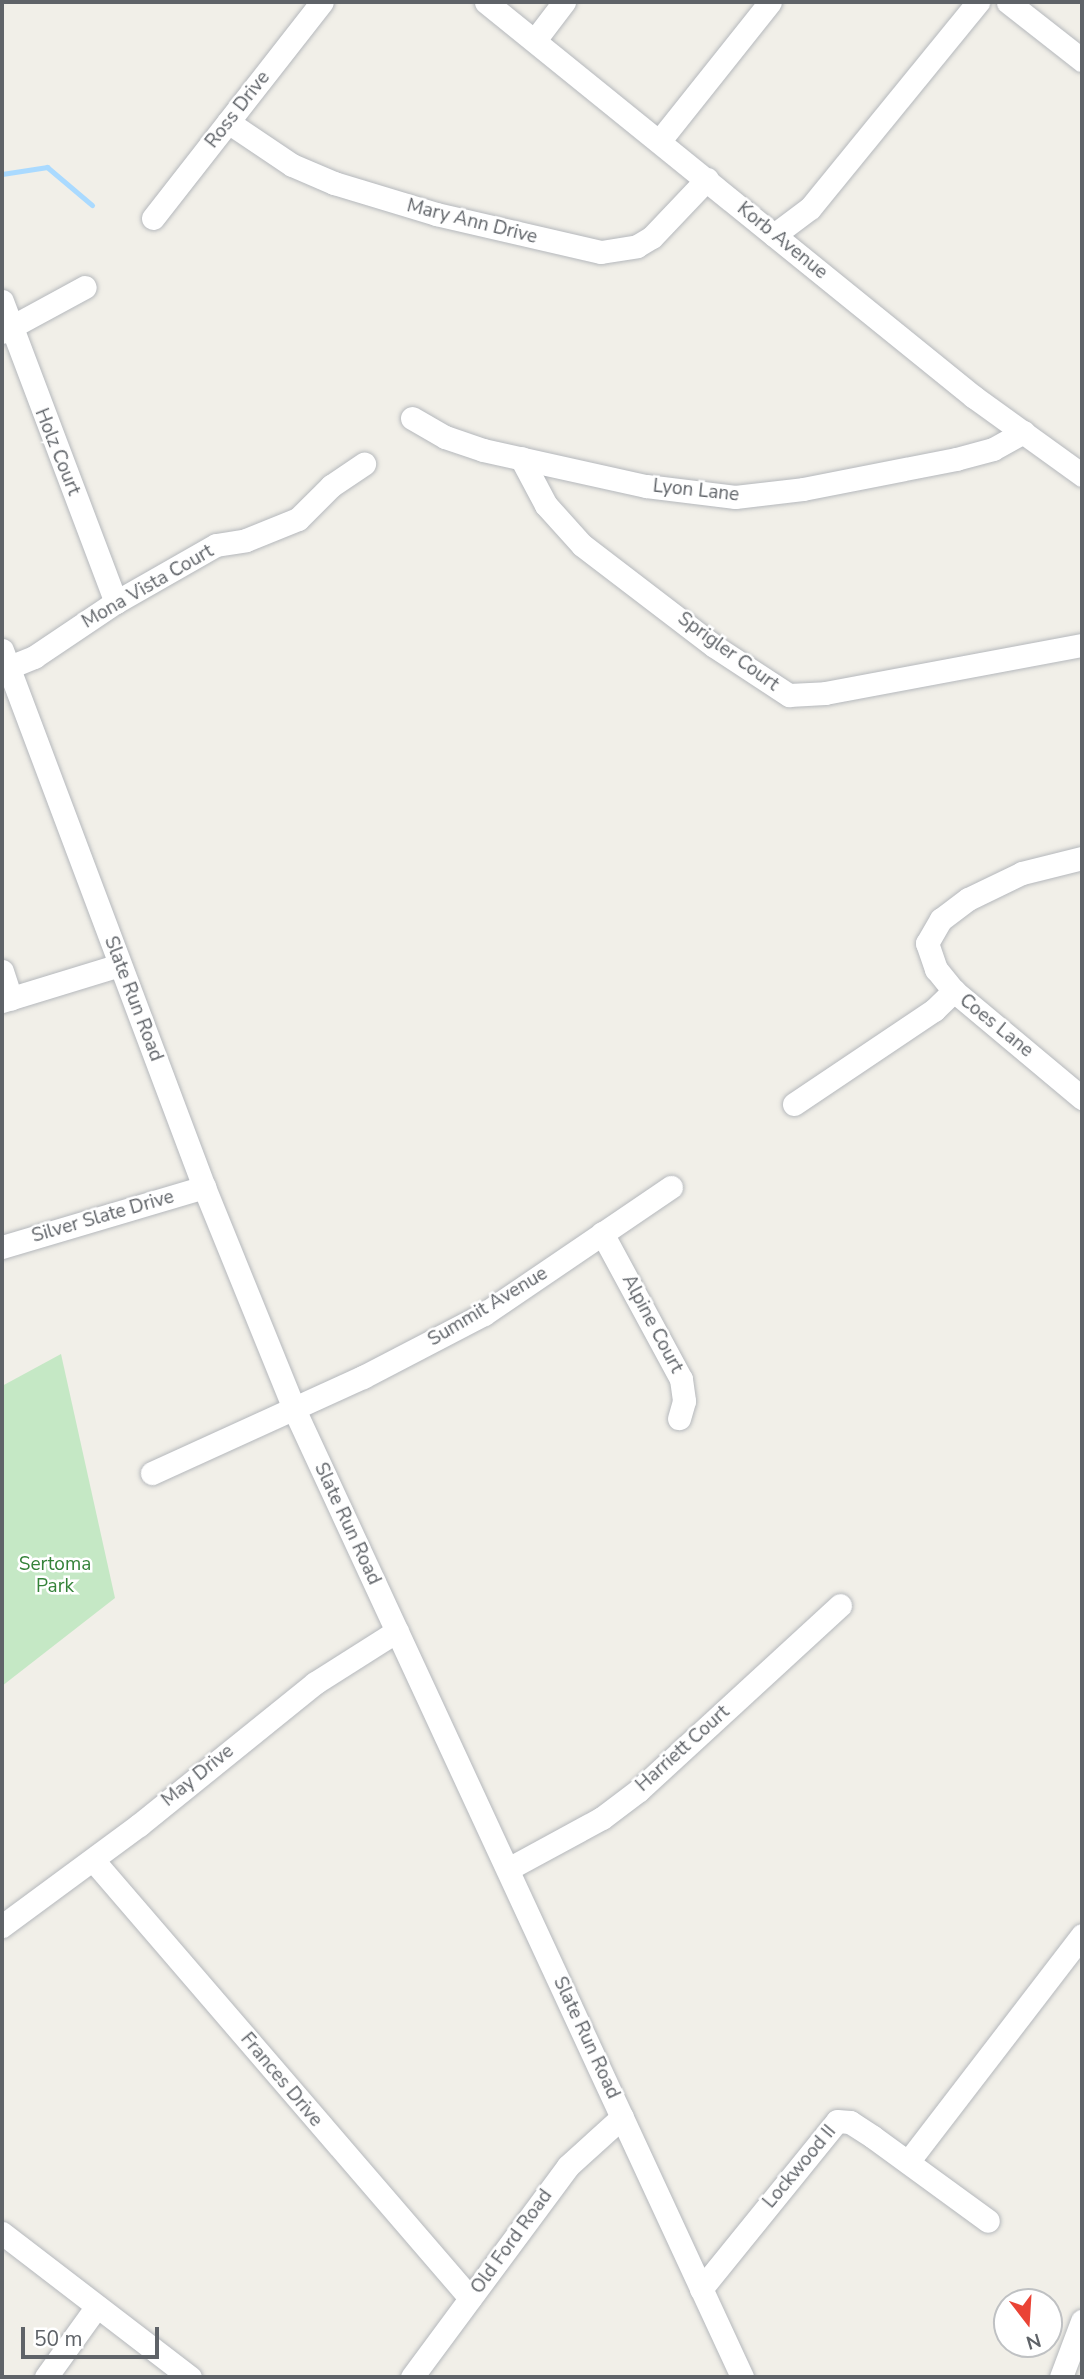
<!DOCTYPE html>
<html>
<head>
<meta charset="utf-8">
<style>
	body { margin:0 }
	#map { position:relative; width:1084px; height:2379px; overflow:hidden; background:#f1efe8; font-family:"Nunito Sans",sans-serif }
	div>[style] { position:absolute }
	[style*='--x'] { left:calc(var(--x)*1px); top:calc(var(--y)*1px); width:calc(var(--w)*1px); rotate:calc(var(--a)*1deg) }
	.green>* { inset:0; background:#c5e8c5 }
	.stream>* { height:5px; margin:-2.5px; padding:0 2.5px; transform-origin:2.5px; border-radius:2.5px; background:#aadaff }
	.roads { filter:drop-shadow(0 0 2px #b5b8bc) drop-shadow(0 0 2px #b5b8bc) }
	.minor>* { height:23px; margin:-11.5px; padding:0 11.5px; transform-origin:11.5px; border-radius:11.5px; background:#fff }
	span { translate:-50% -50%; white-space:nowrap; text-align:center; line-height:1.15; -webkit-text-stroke:5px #fff; paint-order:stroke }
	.street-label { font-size:19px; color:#5f6368 }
	.park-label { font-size:19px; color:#348238 }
	.frame { position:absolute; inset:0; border:4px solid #5f6368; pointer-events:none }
	.north { position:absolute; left:993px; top:2288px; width:70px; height:70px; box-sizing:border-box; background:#fff; border:2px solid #bfc1c3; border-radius:50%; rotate:163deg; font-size:19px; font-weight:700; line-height:28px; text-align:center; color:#5f6368 }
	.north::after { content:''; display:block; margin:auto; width:24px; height:32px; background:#ea4335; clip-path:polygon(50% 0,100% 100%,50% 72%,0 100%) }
	.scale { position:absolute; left:21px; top:2327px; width:138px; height:32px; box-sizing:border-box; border:4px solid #5f6368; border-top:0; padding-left:9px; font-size:21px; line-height:24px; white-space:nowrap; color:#5f6368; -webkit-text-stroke:5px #fff; paint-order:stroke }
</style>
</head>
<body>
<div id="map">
	<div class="green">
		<i style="clip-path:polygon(61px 1354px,115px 1598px,2px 1686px,2px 1386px)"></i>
	</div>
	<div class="stream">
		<i style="--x:2;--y:174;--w:46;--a:-8.8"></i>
		<i style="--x:47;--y:167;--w:59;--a:40.2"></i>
	</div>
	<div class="roads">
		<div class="minor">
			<i style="--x:486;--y:2;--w:628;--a:38.99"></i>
			<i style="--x:974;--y:397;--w:133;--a:35.8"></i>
			<i style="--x:1008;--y:2;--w:94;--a:38.1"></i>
			<i style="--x:535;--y:40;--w:48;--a:-52.7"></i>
			<i style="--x:228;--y:122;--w:77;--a:33.9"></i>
			<i style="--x:292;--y:165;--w:46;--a:23.2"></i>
			<i style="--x:334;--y:183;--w:107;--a:16.9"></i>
			<i style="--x:436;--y:214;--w:169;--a:13"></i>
			<i style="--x:601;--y:252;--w:36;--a:-9"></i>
			<i style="--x:637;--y:246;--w:17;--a:-31"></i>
			<i style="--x:652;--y:237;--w:80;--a:-46.5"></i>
			<i style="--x:661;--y:139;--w:175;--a:-51.5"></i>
			<i style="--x:153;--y:218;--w:274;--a:-52"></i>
			<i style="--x:774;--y:235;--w:45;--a:-36.9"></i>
			<i style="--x:810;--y:208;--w:266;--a:-50.8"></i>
			<i style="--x:2;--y:301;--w:322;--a:69.3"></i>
			<i style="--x:2;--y:332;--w:94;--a:-28.5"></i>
			<i style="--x:412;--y:418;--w:38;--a:30"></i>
			<i style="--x:445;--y:437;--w:40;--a:18.9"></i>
			<i style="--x:483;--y:450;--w:167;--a:12.5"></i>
			<i style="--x:646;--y:486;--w:90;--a:7"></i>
			<i style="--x:735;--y:497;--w:68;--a:-6.7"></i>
			<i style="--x:803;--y:489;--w:156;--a:-11.1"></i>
			<i style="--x:956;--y:459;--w:38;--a:-15"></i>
			<i style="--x:993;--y:449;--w:35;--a:-29"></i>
			<i style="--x:521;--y:458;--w:53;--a:62"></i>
			<i style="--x:546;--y:505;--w:54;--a:48"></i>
			<i style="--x:582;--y:545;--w:166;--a:37.4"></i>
			<i style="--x:714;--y:646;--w:90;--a:33.2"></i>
			<i style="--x:789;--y:695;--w:36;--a:-3"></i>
			<i style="--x:825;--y:693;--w:261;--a:-10.6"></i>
			<i style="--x:2;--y:650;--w:574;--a:69.39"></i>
			<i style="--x:204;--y:1187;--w:240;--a:67.9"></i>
			<i style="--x:294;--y:1409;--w:1067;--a:65.16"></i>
			<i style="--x:2;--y:670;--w:35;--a:-22"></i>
			<i style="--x:34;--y:657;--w:99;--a:-33.9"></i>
			<i style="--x:116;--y:602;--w:115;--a:-29.7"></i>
			<i style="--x:216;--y:545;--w:30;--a:-9"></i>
			<i style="--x:246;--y:540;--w:56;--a:-22"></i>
			<i style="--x:298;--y:519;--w:47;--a:-45"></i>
			<i style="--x:331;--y:486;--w:40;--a:-34"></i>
			<i style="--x:1082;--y:858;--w:62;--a:166"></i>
			<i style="--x:1022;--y:873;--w:60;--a:154.3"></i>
			<i style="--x:968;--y:899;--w:34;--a:143"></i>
			<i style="--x:941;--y:919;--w:28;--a:120"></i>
			<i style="--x:927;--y:943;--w:28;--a:71"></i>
			<i style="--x:936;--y:969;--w:28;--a:51"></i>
			<i style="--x:954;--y:991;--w:167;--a:39.9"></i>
			<i style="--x:2;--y:971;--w:29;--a:72"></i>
			<i style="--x:2;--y:1001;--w:123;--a:-17"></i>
			<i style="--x:794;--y:1104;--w:169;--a:-33.9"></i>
			<i style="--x:934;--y:1010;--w:28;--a:-44"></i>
			<i style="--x:602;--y:1233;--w:166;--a:61.6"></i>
			<i style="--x:681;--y:1379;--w:22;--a:82"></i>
			<i style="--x:684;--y:1401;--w:18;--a:106"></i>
			<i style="--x:2;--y:1247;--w:211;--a:-16.5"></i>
			<i style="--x:152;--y:1473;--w:232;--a:-24.5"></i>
			<i style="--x:363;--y:1377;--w:136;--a:-27.5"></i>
			<i style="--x:484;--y:1314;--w:226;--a:-34.2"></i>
			<i style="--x:93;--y:1860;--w:578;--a:49.28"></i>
			<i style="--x:508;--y:1869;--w:107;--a:-28.5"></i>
			<i style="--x:602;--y:1818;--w:46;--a:-37.1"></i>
			<i style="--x:639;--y:1790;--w:273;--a:-42.6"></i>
			<i style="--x:2;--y:1926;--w:170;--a:-36.4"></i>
			<i style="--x:139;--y:1825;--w:226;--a:-38.9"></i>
			<i style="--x:315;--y:1683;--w:97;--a:-32.4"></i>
			<i style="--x:908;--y:2162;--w:286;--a:-52.5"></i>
			<i style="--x:2;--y:2233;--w:237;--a:37.5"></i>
			<i style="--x:701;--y:2289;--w:216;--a:-51"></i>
			<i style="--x:837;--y:2121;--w:13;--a:4"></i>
			<i style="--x:850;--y:2122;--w:27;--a:33"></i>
			<i style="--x:873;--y:2137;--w:142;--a:36.1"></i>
			<i style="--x:46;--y:2377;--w:87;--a:-54.3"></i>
			<i style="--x:412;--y:2377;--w:262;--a:-53.5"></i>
			<i style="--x:568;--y:2166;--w:73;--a:-42.2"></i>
			<i style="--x:1061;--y:2377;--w:60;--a:-69.4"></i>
		</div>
	</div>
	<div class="street-label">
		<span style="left:238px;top:110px;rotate:-52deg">Ross Drive</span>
		<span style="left:472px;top:222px;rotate:14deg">Mary Ann Drive</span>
		<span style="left:782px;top:241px;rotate:39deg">Korb Avenue</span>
		<span style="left:57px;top:452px;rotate:68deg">Holz Court</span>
		<span style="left:696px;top:491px;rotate:6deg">Lyon Lane</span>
		<span style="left:148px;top:587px;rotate:-30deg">Mona Vista Court</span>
		<span style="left:728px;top:652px;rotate:36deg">Sprigler Court</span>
		<span style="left:133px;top:999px;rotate:69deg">Slate Run Road</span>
		<span style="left:996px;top:1026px;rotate:39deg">Coes Lane</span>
		<span style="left:103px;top:1217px;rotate:-16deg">Silver Slate Drive</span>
		<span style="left:488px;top:1307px;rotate:-31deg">Summit Avenue</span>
		<span style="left:652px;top:1324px;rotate:62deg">Alpine Court</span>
		<span style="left:347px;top:1524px;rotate:65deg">Slate Run Road</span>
		<span style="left:683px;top:1749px;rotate:-42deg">Harriett Court</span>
		<span style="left:198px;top:1776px;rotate:-39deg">May Drive</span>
		<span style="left:586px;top:2038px;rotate:65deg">Slate Run Road</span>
		<span style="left:281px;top:2080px;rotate:50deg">Frances Drive</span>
		<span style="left:800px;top:2167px;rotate:-50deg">Lockwood II</span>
		<span style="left:512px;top:2242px;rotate:-54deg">Old Ford Road</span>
	</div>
	<div class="park-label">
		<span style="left:55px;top:1576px">Sertoma<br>Park</span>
	</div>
	<div class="frame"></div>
	<div class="north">N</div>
	<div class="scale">50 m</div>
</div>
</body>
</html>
